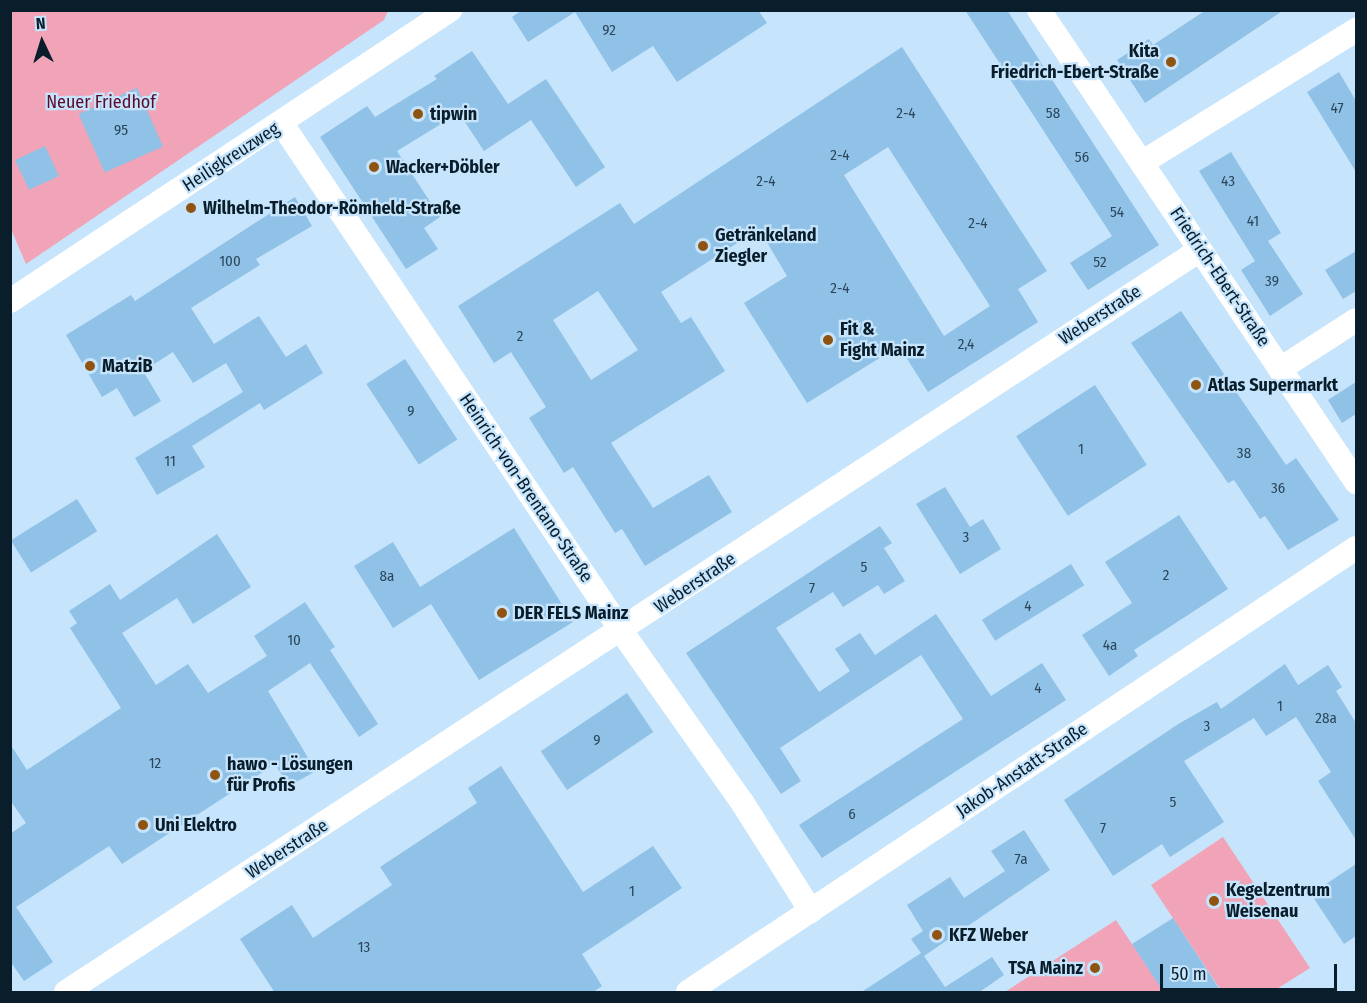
<!DOCTYPE html>
<html>
<head>
<meta charset="utf-8">
<style>
	body { margin:0 }
	#map { position:relative; width:1367px; height:1003px; overflow:hidden; background:#c6e4fb; font-family:"Fira Sans Condensed",sans-serif }
	div>[style] { position:absolute }
	[style*='--x'] { left:calc(var(--x)*1px); top:calc(var(--y)*1px); width:calc(var(--w)*1px); rotate:calc(var(--a)*1deg) }
	.green>* { inset:0; background:#f1a3b7 }
	.building>* { inset:0; background:#90c1e7; transform-origin:0 0 }
	.minor>* { height:24px; margin:-12px; padding:0 12px; transform-origin:12px; border-radius:12px; background:#fff }
	.dots>* { width:16px; height:16px; translate:-50% -50%; box-sizing:border-box; border:3px solid #c6e4fb; border-radius:50% }
	span { translate:-50% -50%; white-space:nowrap; text-align:center; line-height:1.15; -webkit-text-stroke:4.5px #c6e4fb; paint-order:stroke }
	.number-label { font-size:15px; color:#2b465a }
	.number-label span { -webkit-text-stroke-width:0 }
	.poi-label { font-size:18px; color:#091d2b; font-weight:700 }
	.right { translate:-100% -50%; text-align:right }
	.left { translate:0 -50%; text-align:left }
	.park-label { font-size:18px; color:#5b0a2c }
	.street-label { font-size:18px; color:#091d2b }
	.frame { position:absolute; inset:0; border:12px solid #091d2b; pointer-events:none }
	.north { position:absolute; left:12px; top:12px; width:60px; height:60px; -webkit-text-stroke:4px #c6e4fb; paint-order:stroke; rotate:356deg; font-size:16px; font-weight:700; line-height:24px; text-align:center; color:#091d2b }
	.north::after { content:''; display:block; margin:auto; width:21px; height:27px; background:#091d2b; clip-path:polygon(50% 0,100% 100%,50% 72%,0 100%) }
	.scale { position:absolute; left:1160px; top:964px; width:177px; height:27px; box-sizing:border-box; border:3px solid #091d2b; border-top:0; padding-left:8px; font-size:18px; line-height:21px; white-space:nowrap; color:#091d2b; -webkit-text-stroke:4px #c6e4fb; paint-order:stroke }
</style>
</head>
<body>
<div id="map">
	<div class="green">
		<i style="clip-path:polygon(10px 11px,388px 11px,384px 20px,26px 264px,11px 229px)"></i>
		<i style="clip-path:polygon(1223px 837px,1310px 968px,1272px 992px,1222px 992px,1151px 885px)"></i>
		<i style="clip-path:polygon(1116px 920px,1164px 992px,1005px 992px)"></i>
	</div>
	<div class="building">
		<i style="clip-path:polygon(522px 10px,758px 10px,767px 23px,677px 82px,653px 46px,612px 72px,575px 12px,528px 42px,512px 17px)"></i>
		<i style="clip-path:polygon(965px 10px,1007px 10px,1159px 245px,1088px 290px,1070px 263px,1112px 236px)"></i>
		<i style="clip-path:polygon(1206px 10px,1284px 10px,1145px 103px,1117px 60px,1149px 39px,1153px 45px)"></i>
		<i style="clip-path:polygon(evenodd,902px 47px,1047px 271px,1018px 289px,1038px 322px,928px 392px,899px 346px,807px 403px,744px 303px,787px 276px,759px 229px,661px 292px,681px 323px,691px 317px,725px 371px,611px 443px,653px 508px,709px 475px,732px 512px,645px 566px,622px 529px,615px 533px,573px 467px,564px 473px,529px 418px,546px 407px,511px 352px,494px 363px,458px 306px,620px 203px,634px 224px,902px 47px,888px 147px,990px 306px,944px 336px,844px 175px,888px 147px,902px 47px,598px 291px,638px 350px,591px 380px,553px 320px,598px 291px)"></i>
		<i style="clip-path:polygon(472px 51px,508px 104px,546px 79px,605px 167px,576px 187px,531px 120px,484px 151px,459px 113px,397px 151px,440px 217px,424px 228px,438px 249px,406px 269px,320px 137px,367px 106px,375px 117px,437px 79px,434px 76px)"></i>
		<i style="clip-path:polygon(1339px 72px,1356px 101px,1356px 172px,1307px 92px)"></i>
		<i style="left:137px;top:88px;width:64px;height:64px;rotate:66deg"></i>
		<i style="left:45px;top:146px;width:33px;height:33px;rotate:65deg"></i>
		<i style="clip-path:polygon(1231px 152px,1281px 233px,1268px 241px,1303px 294px,1270px 316px,1241px 270px,1255px 261px,1199px 171px)"></i>
		<i style="clip-path:polygon(295px 197px,312px 226px,256px 259px,260px 265px,191px 308px,214px 344px,259px 316px,286px 357px,306px 344px,323px 373px,264px 410px,260px 403px,192px 446px,205px 467px,157px 495px,135px 458px,243px 392px,226px 363px,193px 383px,173px 352px,143px 371px,161px 401px,134px 417px,117px 388px,102px 397px,66px 335px,131px 295px,135px 301px)"></i>
		<i style="clip-path:polygon(1356px 251px,1356px 291px,1343px 299px,1325px 270px)"></i>
		<i style="clip-path:polygon(1181px 311px,1286px 465px,1296px 458px,1339px 520px,1288px 550px,1265px 516px,1260px 519px,1234px 480px,1228px 483px,1131px 343px)"></i>
		<i style="left:405px;top:359px;width:96px;height:46px;rotate:57deg"></i>
		<i style="clip-path:polygon(1356px 382px,1356px 414px,1342px 423px,1328px 400px)"></i>
		<i style="left:1095px;top:385px;width:95px;height:94px;rotate:57deg"></i>
		<i style="clip-path:polygon(945px 487px,970px 527px,983px 519px,1001px 549px,960px 574px,916px 504px)"></i>
		<i style="left:77px;top:499px;width:38px;height:78px;rotate:58deg"></i>
		<i style="clip-path:polygon(1179px 515px,1228px 589px,1134px 650px,1138px 656px,1109px 676px,1082px 635px,1132px 603px,1105px 562px)"></i>
		<i style="clip-path:polygon(880px 526px,892px 543px,884px 548px,905px 581px,884px 594px,878px 585px,843px 607px,833px 592px,776px 628px,819px 692px,850px 671px,835px 649px,860px 633px,875px 655px,936px 614px,991px 696px,1042px 663px,1066px 700px,822px 858px,799px 825px,963px 719px,921px 655px,780px 748px,801px 781px,781px 794px,686px 653px)"></i>
		<i style="clip-path:polygon(514px 528px,573px 622px,479px 680px,431px 604px,393px 628px,354px 566px,393px 542px,420px 587px)"></i>
		<i style="clip-path:polygon(217px 534px,251px 587px,193px 624px,177px 598px,122px 633px,156px 685px,188px 664px,208px 693px,267px 656px,254px 636px,305px 602px,335px 647px,330px 650px,378px 724px,359px 737px,310px 663px,268px 691px,316px 771px,289px 786px,275px 764px,122px 864px,109px 846px,16px 907px,53px 962px,24px 981px,10px 961px,10px 834px,26px 823px,10px 800px,10px 744px,27px 770px,121px 708px,70px 628px,77px 623px,69px 611px,110px 584px,120px 600px)"></i>
		<i style="left:1071px;top:564px;width:25px;height:105px;rotate:58deg"></i>
		<i style="clip-path:polygon(1285px 664px,1298px 685px,1328px 665px,1342px 687px,1336px 691px,1356px 723px,1356px 840px,1318px 781px,1331px 772px,1296px 717px,1266px 736px,1254px 718px,1184px 761px,1224px 822px,1170px 857px,1162px 844px,1113px 876px,1064px 800px,1180px 723px,1217px 702px,1221px 709px)"></i>
		<i style="left:627px;top:693px;width:47px;height:104px;rotate:56deg"></i>
		<i style="clip-path:polygon(501px 766px,583px 892px,653px 846px,682px 888px,582px 954px,602px 986px,592px 993px,275px 993px,240px 939px,292px 905px,313px 938px,392px 885px,380px 867px,477px 803px,468px 788px)"></i>
		<i style="clip-path:polygon(1024px 830px,1050px 870px,924px 956px,945px 987px,992px 957px,1004px 975px,978px 993px,860px 993px,921px 953px,911px 939px,923px 931px,907px 905px,950px 877px,964px 898px,1005px 871px,991px 851px)"></i>
		<i style="clip-path:polygon(1356px 864px,1356px 936px,1344px 944px,1311px 894px)"></i>
		<i style="clip-path:polygon(1173px 918px,1222px 993px,1164px 993px,1132px 944px)"></i>
	</div>
	<div class="minor">
		<i style="--x:1039;--y:10;--w:569;--a:56.11"></i>
		<i style="--x:282;--y:124;--w:623;--a:56.18"></i>
		<i style="--x:629;--y:642;--w:196;--a:54.8"></i>
		<i style="--x:742;--y:802;--w:129;--a:57.7"></i>
		<i style="--x:1143;--y:162;--w:251;--a:-31.8"></i>
		<i style="--x:10;--y:301;--w:528;--a:-33.48"></i>
		<i style="--x:1280;--y:369;--w:90;--a:-32.8"></i>
		<i style="--x:66;--y:992;--w:1355;--a:-33.2"></i>
		<i style="--x:688;--y:992;--w:802;--a:-33.61"></i>
	</div>
	<div class="dots">
		<i style="left:1171px;top:62px;background:#8f5412"></i>
		<i style="left:418px;top:114px;background:#8f5412"></i>
		<i style="left:374px;top:167px;background:#8f5412"></i>
		<i style="left:191px;top:208px;background:#8f5412"></i>
		<i style="left:703px;top:246px;background:#8f5412"></i>
		<i style="left:828px;top:340px;background:#8f5412"></i>
		<i style="left:90px;top:366px;background:#8f5412"></i>
		<i style="left:1196px;top:385px;background:#8f5412"></i>
		<i style="left:502px;top:613px;background:#8f5412"></i>
		<i style="left:215px;top:775px;background:#8f5412"></i>
		<i style="left:143px;top:825px;background:#8f5412"></i>
		<i style="left:1214px;top:901px;background:#8f5412"></i>
		<i style="left:937px;top:935px;background:#8f5412"></i>
		<i style="left:1095px;top:968px;background:#8f5412"></i>
	</div>
	<div class="number-label">
		<span style="left:609px;top:31px">92</span>
		<span style="left:1337px;top:109px">47</span>
		<span style="left:906px;top:114px">2-4</span>
		<span style="left:1053px;top:114px">58</span>
		<span style="left:121px;top:131px">95</span>
		<span style="left:840px;top:156px">2-4</span>
		<span style="left:1082px;top:158px">56</span>
		<span style="left:766px;top:182px">2-4</span>
		<span style="left:1228px;top:182px">43</span>
		<span style="left:1117px;top:213px">54</span>
		<span style="left:1253px;top:222px">41</span>
		<span style="left:978px;top:224px">2-4</span>
		<span style="left:230px;top:262px">100</span>
		<span style="left:1100px;top:263px">52</span>
		<span style="left:1272px;top:282px">39</span>
		<span style="left:840px;top:289px">2-4</span>
		<span style="left:520px;top:337px">2</span>
		<span style="left:966px;top:345px">2,4</span>
		<span style="left:411px;top:412px">9</span>
		<span style="left:1081px;top:450px">1</span>
		<span style="left:1244px;top:454px">38</span>
		<span style="left:170px;top:462px">11</span>
		<span style="left:1278px;top:489px">36</span>
		<span style="left:966px;top:538px">3</span>
		<span style="left:864px;top:568px">5</span>
		<span style="left:1166px;top:576px">2</span>
		<span style="left:387px;top:577px">8a</span>
		<span style="left:812px;top:589px">7</span>
		<span style="left:1028px;top:607px">4</span>
		<span style="left:294px;top:641px">10</span>
		<span style="left:1110px;top:646px">4a</span>
		<span style="left:1038px;top:689px">4</span>
		<span style="left:1280px;top:707px">1</span>
		<span style="left:1326px;top:719px">28a</span>
		<span style="left:1207px;top:727px">3</span>
		<span style="left:597px;top:741px">9</span>
		<span style="left:155px;top:764px">12</span>
		<span style="left:1173px;top:803px">5</span>
		<span style="left:852px;top:815px">6</span>
		<span style="left:1103px;top:829px">7</span>
		<span style="left:1021px;top:860px">7a</span>
		<span style="left:632px;top:892px">1</span>
		<span style="left:364px;top:948px">13</span>
	</div>
	<div class="poi-label">
		<span class="right" style="left:1159px;top:62px">Kita<br>Friedrich-Ebert-Straße</span>
		<span class="left" style="left:430px;top:114px">tipwin</span>
		<span class="left" style="left:386px;top:167px">Wacker+Döbler</span>
		<span class="left" style="left:203px;top:208px">Wilhelm-Theodor-Römheld-Straße</span>
		<span class="left" style="left:715px;top:246px">Getränkeland<br>Ziegler</span>
		<span class="left" style="left:840px;top:340px">Fit &amp;<br>Fight Mainz</span>
		<span class="left" style="left:102px;top:366px">MatziB</span>
		<span class="left" style="left:1208px;top:385px">Atlas Supermarkt</span>
		<span class="left" style="left:514px;top:613px">DER FELS Mainz</span>
		<span class="left" style="left:227px;top:775px">hawo - Lösungen<br>für Profis</span>
		<span class="left" style="left:155px;top:825px">Uni Elektro</span>
		<span class="left" style="left:1226px;top:901px">Kegelzentrum<br>Weisenau</span>
		<span class="left" style="left:949px;top:935px">KFZ Weber</span>
		<span class="right" style="left:1083px;top:968px">TSA Mainz</span>
	</div>
	<div class="park-label">
		<span style="left:101px;top:102px">Neuer Friedhof</span>
	</div>
	<div class="street-label">
		<span style="left:231px;top:157px;rotate:-33deg">Heiligkreuzweg</span>
		<span style="left:1220px;top:277px;rotate:56deg">Friedrich-Ebert-Straße</span>
		<span style="left:1100px;top:315px;rotate:-33deg">Weberstraße</span>
		<span style="left:526px;top:488px;rotate:56deg">Heinrich-von-Brentano-Straße</span>
		<span style="left:695px;top:583px;rotate:-34deg">Weberstraße</span>
		<span style="left:1022px;top:770px;rotate:-34deg">Jakob-Anstatt-Straße</span>
		<span style="left:287px;top:849px;rotate:-33deg">Weberstraße</span>
	</div>
	<div class="frame"></div>
	<div class="north">N</div>
	<div class="scale">50 m</div>
</div>
</body>
</html>
